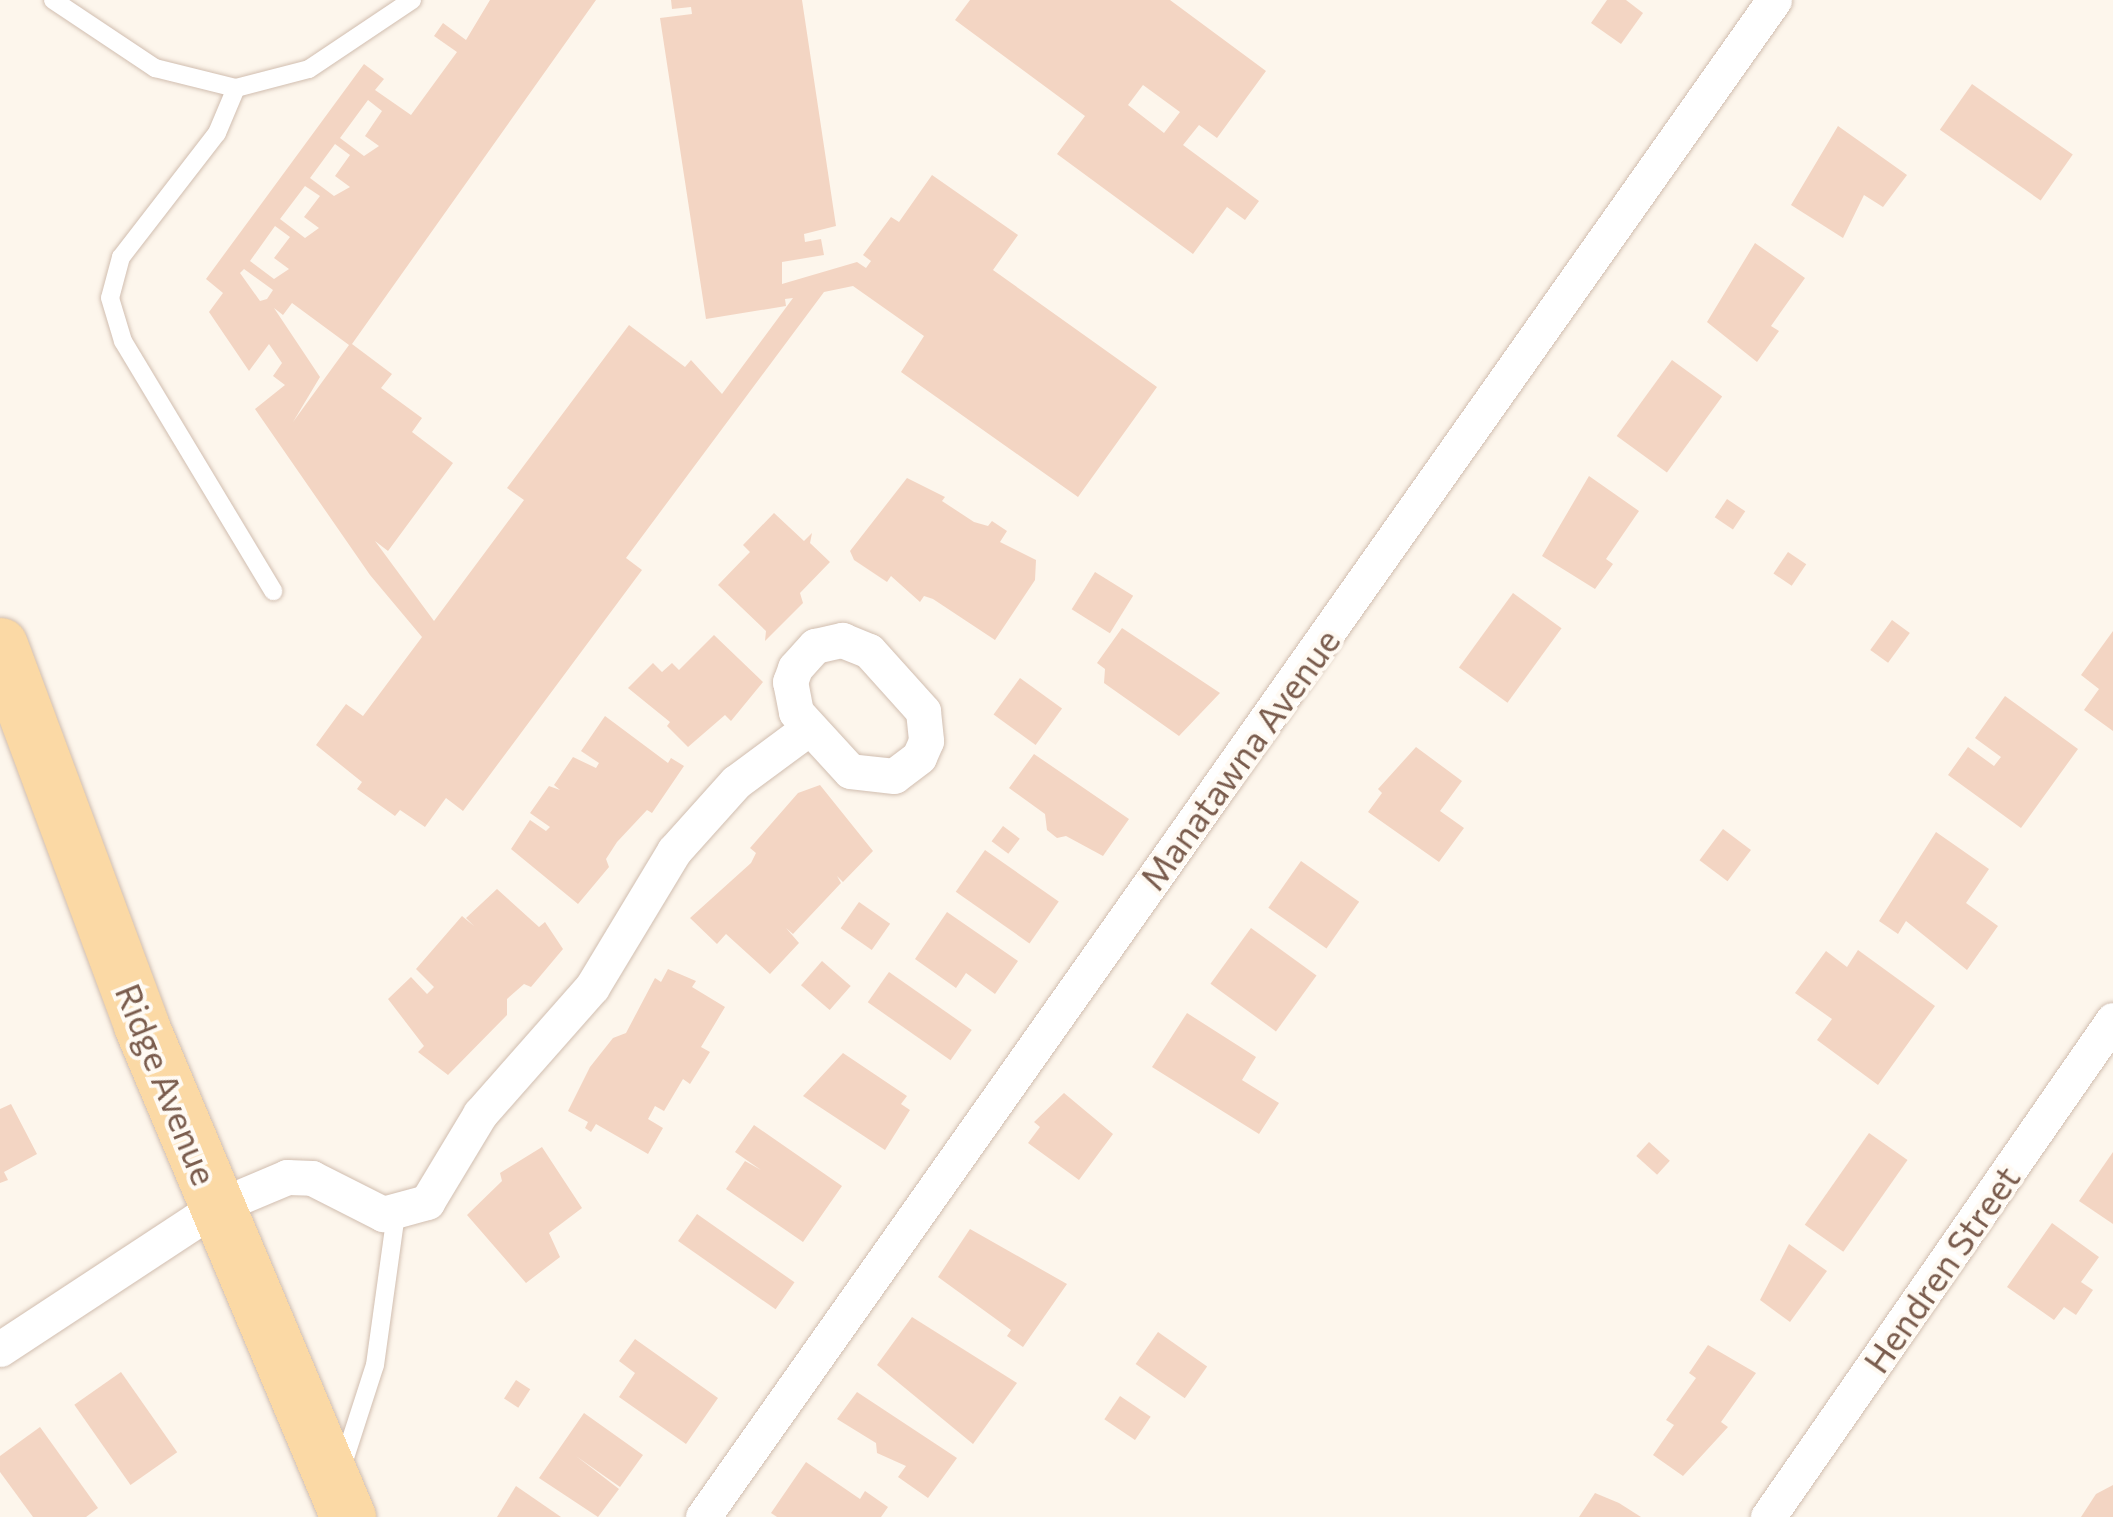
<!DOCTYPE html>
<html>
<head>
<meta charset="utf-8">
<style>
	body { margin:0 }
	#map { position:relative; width:2113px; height:1517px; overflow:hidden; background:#fdf6ec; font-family:Commissioner,sans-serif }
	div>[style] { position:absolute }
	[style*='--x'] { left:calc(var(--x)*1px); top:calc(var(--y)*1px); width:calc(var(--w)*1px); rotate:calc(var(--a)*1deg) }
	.building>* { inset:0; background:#f3d5c3; transform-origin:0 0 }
	.roads { filter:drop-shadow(0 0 2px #d1beb0) drop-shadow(0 0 2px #d1beb0) }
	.service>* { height:18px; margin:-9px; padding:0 9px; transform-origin:9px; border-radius:9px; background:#fff }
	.minor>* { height:35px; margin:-17.5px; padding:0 17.5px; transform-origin:17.5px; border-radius:17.5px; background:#fff }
	.primary>* { height:55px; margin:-27.5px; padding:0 27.5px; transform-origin:27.5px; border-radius:27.5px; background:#fbd9a5 }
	span { translate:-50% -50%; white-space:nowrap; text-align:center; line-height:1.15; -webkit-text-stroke:8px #fffaf3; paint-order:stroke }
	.street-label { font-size:35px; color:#7a5c4d }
</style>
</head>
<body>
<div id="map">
	<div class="building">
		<i style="clip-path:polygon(evenodd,490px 0,596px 0,352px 344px,392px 374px,381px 388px,422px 418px,412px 432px,453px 463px,388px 551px,375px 541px,434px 621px,524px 500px,507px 488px,629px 325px,685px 367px,691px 360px,722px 394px,793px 298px,785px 299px,786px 306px,706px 319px,660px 18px,692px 14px,691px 7px,672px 9px,671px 0,802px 0,836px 226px,804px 234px,805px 242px,821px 239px,824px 255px,782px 262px,782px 284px,857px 262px,866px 268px,871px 261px,863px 255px,891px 217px,899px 222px,932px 175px,1018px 235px,993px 270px,1157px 387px,1078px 497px,901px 372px,924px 336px,853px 286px,824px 292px,626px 558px,642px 570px,463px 811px,446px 798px,425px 827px,400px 810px,395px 816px,357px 789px,362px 782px,316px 745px,346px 704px,363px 716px,422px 637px,370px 575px,255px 409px,285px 385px,273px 376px,282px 363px,269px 344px,249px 371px,209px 312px,223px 293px,206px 279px,364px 64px,384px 79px,375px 90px,411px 115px,457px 52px,434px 36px,443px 23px,466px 40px,490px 0,368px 100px,382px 111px,365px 136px,379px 146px,364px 156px,340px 138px,368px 100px,490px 0,335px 144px,350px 155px,335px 176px,350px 187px,334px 196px,310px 178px,335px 144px,490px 0,305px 186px,320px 196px,304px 217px,319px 228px,305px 238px,280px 219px,305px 186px,490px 0,275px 226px,290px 237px,274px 258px,289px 269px,274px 279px,250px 261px,275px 226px,490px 0,244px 269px,273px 290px,267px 299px,260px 301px,240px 273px,244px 269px,490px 0,292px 303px,349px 345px,293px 422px,320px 377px,274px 308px,283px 315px,292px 303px)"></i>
		<i style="clip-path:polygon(evenodd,970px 0,1170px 0,1266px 71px,1217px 138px,1199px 125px,1183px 145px,1259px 201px,1245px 220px,1227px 207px,1193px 254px,1057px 154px,1085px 116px,955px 20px,970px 0,1143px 85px,1180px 112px,1164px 133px,1128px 105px,1143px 85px)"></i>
		<i style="clip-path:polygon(1607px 0,1626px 0,1643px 13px,1621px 44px,1591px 23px)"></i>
		<i style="left:1972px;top:84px;width:123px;height:56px;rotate:35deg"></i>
		<i style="clip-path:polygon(1838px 126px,1907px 175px,1883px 207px,1864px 195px,1843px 238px,1791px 205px)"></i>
		<i style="clip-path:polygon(1755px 243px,1805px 278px,1771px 326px,1779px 331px,1757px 362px,1707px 322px)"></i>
		<i style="left:1672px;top:360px;width:62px;height:94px;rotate:36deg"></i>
		<i style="clip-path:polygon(1589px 476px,1639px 511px,1606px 559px,1613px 564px,1595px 589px,1542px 556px)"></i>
		<i style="clip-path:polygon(907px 478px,945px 497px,942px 501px,974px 522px,988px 526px,992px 521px,1007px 531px,1000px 542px,1036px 560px,1035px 580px,995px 640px,933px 599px,924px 596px,920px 602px,891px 576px,887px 582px,854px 560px,850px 551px)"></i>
		<i style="left:1727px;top:499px;width:22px;height:22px;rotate:34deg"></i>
		<i style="clip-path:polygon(774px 513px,804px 541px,812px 533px,810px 543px,830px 562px,800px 593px,803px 603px,765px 641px,766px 631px,718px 585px,750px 552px,743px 545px)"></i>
		<i style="left:1788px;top:552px;width:22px;height:26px;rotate:34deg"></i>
		<i style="left:1095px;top:572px;width:45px;height:44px;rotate:32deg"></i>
		<i style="left:1513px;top:593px;width:60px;height:92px;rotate:36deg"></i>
		<i style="left:1892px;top:620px;width:22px;height:37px;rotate:36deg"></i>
		<i style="clip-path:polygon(1122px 628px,1220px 693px,1179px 736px,1104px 683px,1105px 669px,1097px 663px)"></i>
		<i style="clip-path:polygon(2113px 631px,2113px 731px,2084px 710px,2099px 689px,2081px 675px)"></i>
		<i style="clip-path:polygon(714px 635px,763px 682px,731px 721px,725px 715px,688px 747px,667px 726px,670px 722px,628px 688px,653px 663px,662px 672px,672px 663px,679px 670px)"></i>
		<i style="left:1020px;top:678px;width:52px;height:45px;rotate:36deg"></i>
		<i style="clip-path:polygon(2005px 696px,2078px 749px,2021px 828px,1948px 775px,1968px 747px,1994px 766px,2001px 757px,1975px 738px)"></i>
		<i style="clip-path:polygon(605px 716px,668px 763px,671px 758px,684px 766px,652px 813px,647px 810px,617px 842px,606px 859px,609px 867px,578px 904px,511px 849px,530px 820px,546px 831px,550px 827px,530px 813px,549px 786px,560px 790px,554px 785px,573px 757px,596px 768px,599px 763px,581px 751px)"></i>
		<i style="clip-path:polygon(1416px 747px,1462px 781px,1440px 811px,1464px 828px,1439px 862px,1368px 812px,1382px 793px,1378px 789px)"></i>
		<i style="clip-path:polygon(1034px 754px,1129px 819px,1103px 856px,1066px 836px,1057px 838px,1047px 830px,1045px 814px,1009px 788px)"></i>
		<i style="clip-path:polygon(820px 785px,873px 851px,843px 882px,837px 876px,841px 883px,793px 934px,786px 928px,799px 943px,770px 974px,726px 934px,717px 944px,690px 918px,751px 863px,756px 853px,750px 848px,798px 793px)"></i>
		<i style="left:1003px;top:826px;width:21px;height:19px;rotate:37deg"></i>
		<i style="left:1723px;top:829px;width:35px;height:39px;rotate:37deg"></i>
		<i style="clip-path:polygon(1936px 832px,1989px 869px,1966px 903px,1998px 926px,1967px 970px,1906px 921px,1898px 934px,1879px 921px)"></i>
		<i style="left:985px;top:850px;width:90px;height:51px;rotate:35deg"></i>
		<i style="left:1301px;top:861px;width:71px;height:57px;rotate:35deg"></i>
		<i style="clip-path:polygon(497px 889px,539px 927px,545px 922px,563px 949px,531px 987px,524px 984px,507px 999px,507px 1015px,448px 1075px,418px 1052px,424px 1046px,388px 999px,411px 977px,427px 994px,434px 987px,416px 969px,462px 916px,474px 926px,466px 918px)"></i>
		<i style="left:859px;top:902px;width:38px;height:32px;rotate:35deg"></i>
		<i style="clip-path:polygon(947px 912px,1018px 961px,995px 994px,966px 973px,956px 988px,915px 959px)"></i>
		<i style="left:1251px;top:928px;width:81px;height:69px;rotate:36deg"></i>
		<i style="clip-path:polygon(1858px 950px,1935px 1006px,1878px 1085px,1817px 1040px,1832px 1019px,1795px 993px,1826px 951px,1847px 967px)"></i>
		<i style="left:822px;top:961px;width:38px;height:32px;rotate:41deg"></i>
		<i style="clip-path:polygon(668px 969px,696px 981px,692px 987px,725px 1007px,701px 1047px,710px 1052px,690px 1084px,683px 1079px,664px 1111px,655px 1106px,648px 1119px,663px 1128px,648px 1154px,596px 1124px,591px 1132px,585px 1128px,588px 1122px,568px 1111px,590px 1067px,613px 1038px,626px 1033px,655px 978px,661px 982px)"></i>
		<i style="left:889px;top:972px;width:101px;height:37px;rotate:35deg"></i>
		<i style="clip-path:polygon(1187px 1013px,1256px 1057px,1242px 1080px,1279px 1103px,1259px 1134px,1152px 1067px)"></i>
		<i style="clip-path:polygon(843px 1053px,907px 1096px,901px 1104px,910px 1110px,885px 1150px,803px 1096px)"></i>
		<i style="clip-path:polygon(1064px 1093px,1113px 1134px,1079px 1180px,1028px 1143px,1040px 1127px,1034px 1122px)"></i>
		<i style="clip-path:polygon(11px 1104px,37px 1154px,4px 1172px,8px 1180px,0 1183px,0 1109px)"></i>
		<i style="clip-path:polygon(754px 1125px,842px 1186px,803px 1242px,726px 1189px,745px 1161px,761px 1170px,735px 1152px)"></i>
		<i style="left:1869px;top:1133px;width:47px;height:112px;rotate:35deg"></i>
		<i style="left:1649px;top:1142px;width:28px;height:19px;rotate:42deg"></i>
		<i style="clip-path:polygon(542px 1147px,582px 1208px,549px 1233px,560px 1257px,526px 1283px,467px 1215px,502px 1181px,500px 1173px)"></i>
		<i style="clip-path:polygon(2113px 1152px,2113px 1224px,2079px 1201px)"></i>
		<i style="left:697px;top:1214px;width:119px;height:33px;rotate:35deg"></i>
		<i style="clip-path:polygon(2052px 1223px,2099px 1257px,2081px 1282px,2093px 1290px,2076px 1315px,2064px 1307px,2054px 1320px,2007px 1287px)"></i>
		<i style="clip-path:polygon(970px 1229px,1067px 1284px,1023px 1347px,1007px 1336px,1011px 1330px,938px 1277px)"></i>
		<i style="clip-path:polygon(1789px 1244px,1827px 1271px,1790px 1322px,1760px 1300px)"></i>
		<i style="clip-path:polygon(912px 1317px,1017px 1383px,973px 1444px,877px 1365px)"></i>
		<i style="left:1158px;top:1332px;width:60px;height:39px;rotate:35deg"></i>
		<i style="clip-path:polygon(635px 1339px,718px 1398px,686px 1444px,619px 1397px,635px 1373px,619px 1361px)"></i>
		<i style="clip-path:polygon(1708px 1345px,1756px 1373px,1721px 1422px,1728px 1427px,1683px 1476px,1653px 1455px,1674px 1425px,1666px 1420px,1696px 1378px,1689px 1373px)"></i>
		<i style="left:121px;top:1372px;width:98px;height:57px;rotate:55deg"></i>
		<i style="left:516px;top:1380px;width:17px;height:22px;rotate:33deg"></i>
		<i style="clip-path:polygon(857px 1392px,957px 1458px,928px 1498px,898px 1477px,906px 1466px,877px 1453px,876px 1443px,837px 1419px)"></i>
		<i style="left:1120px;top:1396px;width:37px;height:28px;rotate:34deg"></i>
		<i style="clip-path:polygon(584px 1413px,643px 1455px,620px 1487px,576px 1456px,619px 1489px,598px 1517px,539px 1478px)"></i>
		<i style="clip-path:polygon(40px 1427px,98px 1508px,86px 1517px,33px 1517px,0 1472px,0 1456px)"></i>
		<i style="clip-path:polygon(806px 1462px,860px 1499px,865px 1491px,888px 1507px,881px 1517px,777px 1517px,771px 1513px)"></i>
		<i style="clip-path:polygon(2113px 1485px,2113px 1517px,2081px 1517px,2096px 1494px)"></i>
		<i style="clip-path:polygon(516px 1486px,561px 1517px,497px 1517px)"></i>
		<i style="clip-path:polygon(1595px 1493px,1619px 1503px,1641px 1517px,1579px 1517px)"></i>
	</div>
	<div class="roads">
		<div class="service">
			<i style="--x:53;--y:0;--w:123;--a:33.7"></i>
			<i style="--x:155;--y:68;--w:83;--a:13.9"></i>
			<i style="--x:236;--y:88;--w:49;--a:112.9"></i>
			<i style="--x:217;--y:133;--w:157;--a:127.7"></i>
			<i style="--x:121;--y:257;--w:42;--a:105"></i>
			<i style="--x:110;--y:298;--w:45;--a:73.2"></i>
			<i style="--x:123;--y:341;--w:292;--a:59"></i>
			<i style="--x:236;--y:88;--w:75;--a:-14.6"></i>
			<i style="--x:309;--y:69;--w:124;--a:-33.8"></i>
			<i style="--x:342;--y:1467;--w:107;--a:-72.1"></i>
			<i style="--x:375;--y:1365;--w:152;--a:-82.1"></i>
		</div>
		<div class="minor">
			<i style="--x:842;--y:640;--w:29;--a:22"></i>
			<i style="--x:869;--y:651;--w:81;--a:48"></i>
			<i style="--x:923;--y:711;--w:30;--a:84"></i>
			<i style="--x:926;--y:741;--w:17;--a:114"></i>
			<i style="--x:919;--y:757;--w:31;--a:143"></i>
			<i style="--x:894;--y:776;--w:44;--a:-173.5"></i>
			<i style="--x:850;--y:771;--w:80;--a:-132.5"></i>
			<i style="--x:796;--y:712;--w:31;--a:-101"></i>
			<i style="--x:790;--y:682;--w:15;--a:-70"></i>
			<i style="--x:795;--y:668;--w:30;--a:-48"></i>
			<i style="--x:815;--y:646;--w:28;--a:-13"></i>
			<i style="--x:0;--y:1349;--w:258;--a:-33.3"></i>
			<i style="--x:216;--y:1207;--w:77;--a:-22.9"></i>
			<i style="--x:287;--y:1177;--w:25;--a:2"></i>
			<i style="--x:312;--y:1178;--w:80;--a:26.9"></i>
			<i style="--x:383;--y:1214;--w:46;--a:-15.3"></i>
			<i style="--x:427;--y:1202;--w:103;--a:-58.9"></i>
			<i style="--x:480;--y:1114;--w:169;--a:-48.6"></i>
			<i style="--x:592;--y:987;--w:159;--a:-58.9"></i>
			<i style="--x:674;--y:851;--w:93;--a:-48.1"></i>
			<i style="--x:736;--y:782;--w:91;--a:-36.5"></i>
			<i style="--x:703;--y:1517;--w:1857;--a:-54.78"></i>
			<i style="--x:1768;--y:1517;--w:605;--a:-55.23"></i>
		</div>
		<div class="primary">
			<i style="--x:0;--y:645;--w:405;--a:69.6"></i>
			<i style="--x:141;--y:1025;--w:534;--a:67.18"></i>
		</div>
	</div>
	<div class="street-label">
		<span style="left:1239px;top:759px;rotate:-54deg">Manatawna Avenue</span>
		<span style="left:167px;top:1084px;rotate:68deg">Ridge Avenue</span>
		<span style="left:1941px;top:1269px;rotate:-55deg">Hendren Street</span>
	</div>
</div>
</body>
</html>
